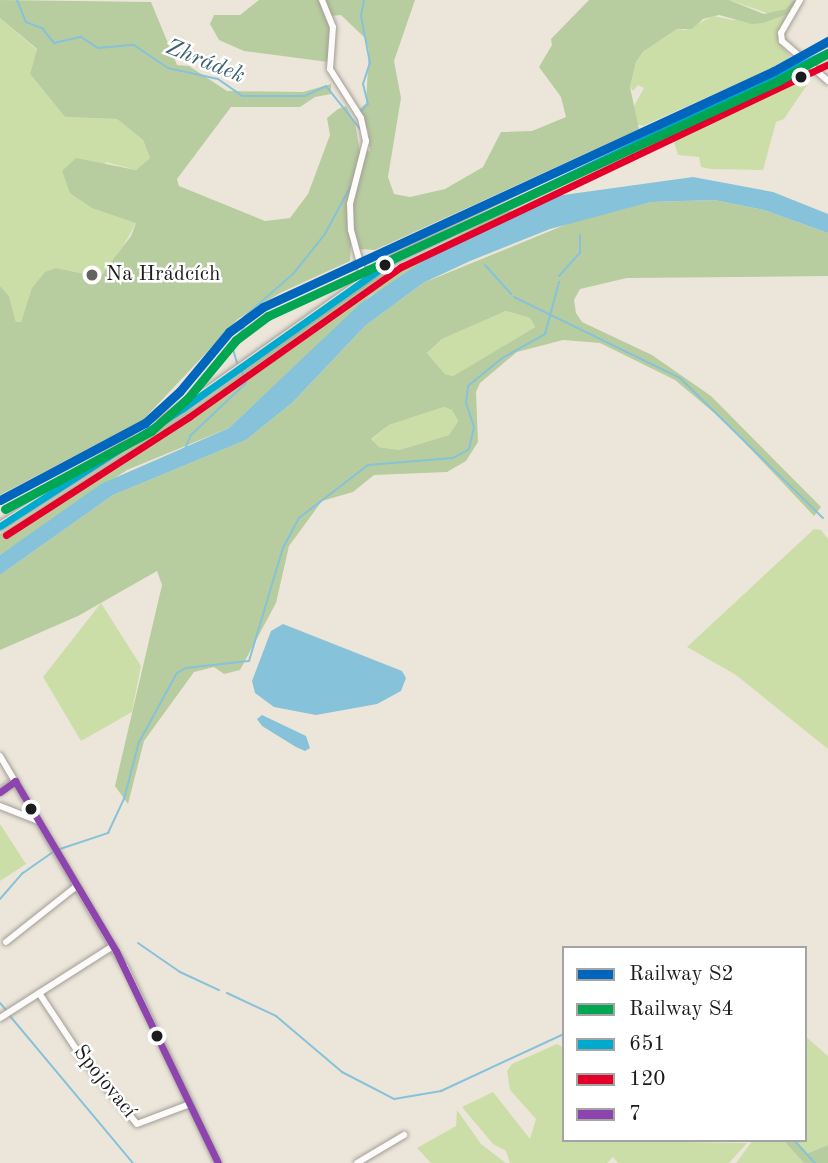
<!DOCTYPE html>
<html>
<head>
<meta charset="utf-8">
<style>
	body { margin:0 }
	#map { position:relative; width:828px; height:1163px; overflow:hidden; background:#ece6da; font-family:"Old Standard TT",serif }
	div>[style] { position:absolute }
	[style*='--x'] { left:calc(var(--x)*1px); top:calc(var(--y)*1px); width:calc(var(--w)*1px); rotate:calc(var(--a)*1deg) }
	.green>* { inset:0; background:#ccdea8 }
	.forest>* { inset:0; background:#b8cd9f }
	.water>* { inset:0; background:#86c2d9 }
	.stream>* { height:2px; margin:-1px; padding:0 1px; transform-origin:1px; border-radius:1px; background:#86c2d9 }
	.roads { filter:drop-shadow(0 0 2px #a19d97) drop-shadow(0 0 2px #a19d97) }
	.minor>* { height:6px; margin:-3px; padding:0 3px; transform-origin:3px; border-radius:3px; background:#fcfbf9 }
	.major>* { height:8px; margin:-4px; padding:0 4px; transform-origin:4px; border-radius:4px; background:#e9e2d6 }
	.bus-1>* { height:7px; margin:-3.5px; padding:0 3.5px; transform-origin:3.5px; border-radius:3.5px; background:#00a9ce }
	.bus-2>* { height:7px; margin:-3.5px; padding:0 3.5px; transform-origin:3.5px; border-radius:3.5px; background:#e4002b }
	.bus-3>* { height:7px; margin:-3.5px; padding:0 3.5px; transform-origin:3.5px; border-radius:3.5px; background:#8e44ad }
	.rail-1>* { height:9px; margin:-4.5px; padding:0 4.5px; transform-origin:4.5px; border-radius:4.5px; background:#0065bd }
	.rail-2>* { height:9px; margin:-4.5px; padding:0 4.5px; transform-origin:4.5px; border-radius:4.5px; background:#00a651 }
	.dots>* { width:19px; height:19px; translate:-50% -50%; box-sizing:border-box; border:4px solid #fff; border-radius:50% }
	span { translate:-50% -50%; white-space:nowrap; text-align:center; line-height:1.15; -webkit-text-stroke:5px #fff; paint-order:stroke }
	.poi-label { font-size:21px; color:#1c1c1c }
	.left { translate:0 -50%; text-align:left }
	.street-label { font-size:21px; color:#1c1c1c }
	.water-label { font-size:23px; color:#386071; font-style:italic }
	.legend { position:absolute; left:562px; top:946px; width:245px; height:196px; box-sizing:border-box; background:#fff; border:2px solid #a4a4a4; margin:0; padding:9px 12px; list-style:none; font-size:21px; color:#1c1c1c }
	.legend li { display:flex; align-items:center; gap:14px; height:35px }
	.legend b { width:35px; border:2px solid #a4a4a4 }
</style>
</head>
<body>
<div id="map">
	<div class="green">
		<i style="clip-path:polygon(729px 0,794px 0,786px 9px,770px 14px)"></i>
		<i style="clip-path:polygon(790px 13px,777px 41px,790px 56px,787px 61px,643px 126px,635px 124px,634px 106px,644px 88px,638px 85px,633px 91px,630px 87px,636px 62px,646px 49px,677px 29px,685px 30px,713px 16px,733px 20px)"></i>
		<i style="clip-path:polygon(0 18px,37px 50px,30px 74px,65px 117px,117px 119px,143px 140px,150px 158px,136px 170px,105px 162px,128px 216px,136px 223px,117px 257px,99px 277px,56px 268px,28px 303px,21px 322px,16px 322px,9px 296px,0 286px)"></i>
		<i style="clip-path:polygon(803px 77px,807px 85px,784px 119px,776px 122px,763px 170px,711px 169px,701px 167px,699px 157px,678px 155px,672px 135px)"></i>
		<i style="clip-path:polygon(506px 311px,530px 318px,535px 327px,453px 376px,445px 374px,427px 353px,442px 339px)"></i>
		<i style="clip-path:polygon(444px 407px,452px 410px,458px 421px,449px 435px,399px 450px,379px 447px,371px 440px,389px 425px)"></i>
		<i style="clip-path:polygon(814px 529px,821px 530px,828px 539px,828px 749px,736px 675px,687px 647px)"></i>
		<i style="clip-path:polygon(101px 603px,141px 666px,132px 712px,81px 741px,43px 677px)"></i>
		<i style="clip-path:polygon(0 824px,26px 864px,0 881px)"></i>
		<i style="clip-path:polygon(805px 1036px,828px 1056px,828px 1145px,806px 1154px,795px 1140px,805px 1140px)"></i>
		<i style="clip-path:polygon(557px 1044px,564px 1048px,564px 1140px,747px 1143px,729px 1163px,618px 1163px,613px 1157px,607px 1163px,510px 1163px,506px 1151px,493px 1144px,462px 1107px,493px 1092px,530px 1139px,536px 1119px,510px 1090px,507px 1071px,512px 1064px)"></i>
		<i style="clip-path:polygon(457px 1110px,481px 1144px,506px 1163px,431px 1163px,417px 1148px,456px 1126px)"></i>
		<i style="clip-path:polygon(753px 1140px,783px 1140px,804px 1163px,736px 1163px)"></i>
	</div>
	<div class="forest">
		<i style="clip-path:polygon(0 0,151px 2px,177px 65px,189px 66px,227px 91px,303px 92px,331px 84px,331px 94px,315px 97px,300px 107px,231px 107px,177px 179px,179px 186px,265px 221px,290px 218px,308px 194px,330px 135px,327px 118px,338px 109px,346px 106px,355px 123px,360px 152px,370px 151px,368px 130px,358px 111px,366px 103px,369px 50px,365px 38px,341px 15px,331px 16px,334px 26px,328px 62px,244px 51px,219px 40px,210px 24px,214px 15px,240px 15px,259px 0,415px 0,394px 61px,401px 98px,388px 177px,394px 194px,410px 197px,445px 189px,483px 167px,501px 132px,532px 131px,566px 117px,561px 97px,539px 67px,552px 45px,551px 39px,589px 0,729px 0,764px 14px,786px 9px,794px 0,797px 4px,790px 13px,763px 23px,752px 24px,719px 15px,703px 19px,692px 29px,677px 29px,644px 51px,636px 62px,630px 87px,639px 129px,375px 250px,358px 249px,357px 240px,351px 243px,350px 261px,280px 293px,238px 319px,143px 420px,0 495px,0 286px,9px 296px,16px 322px,21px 322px,32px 288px,45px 272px,56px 268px,100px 277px,131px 236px,136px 223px,92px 208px,70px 193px,62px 171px,76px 158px,136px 170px,150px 158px,143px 140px,117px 119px,65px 117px,30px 74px,37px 49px,0 18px)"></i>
		<i style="clip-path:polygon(evenodd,714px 200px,764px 210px,828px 233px,828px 276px,627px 278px,580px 289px,574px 300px,576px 313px,582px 322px,652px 355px,711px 396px,821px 507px,814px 516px,725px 422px,675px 380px,600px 343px,563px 340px,517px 352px,480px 383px,476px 392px,478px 442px,466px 461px,447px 472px,374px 475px,353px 492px,322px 501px,289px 546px,276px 603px,240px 670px,224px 674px,214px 667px,194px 672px,144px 741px,128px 804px,115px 786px,162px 585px,157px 571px,78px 616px,0 650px,0 575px,113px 495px,246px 440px,292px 403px,365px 326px,423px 283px,572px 222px,651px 202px,714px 200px,506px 311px,530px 318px,535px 327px,453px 376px,445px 374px,427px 353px,442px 339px,506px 311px,714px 200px,444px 407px,452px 410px,458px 421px,449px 435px,399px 450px,379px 447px,371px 439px,389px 425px,444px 407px)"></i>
		<i style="clip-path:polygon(506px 211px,518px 211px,370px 296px,229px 428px,127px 470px,0 555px,0 534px,197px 406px,366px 283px)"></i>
		<i style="clip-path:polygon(783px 1140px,795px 1140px,806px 1154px,828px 1145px,828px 1163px,804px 1163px)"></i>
	</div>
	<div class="water">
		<i style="clip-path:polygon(693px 177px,773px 192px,828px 214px,828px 233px,764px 210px,714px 200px,651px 202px,550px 229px,470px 261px,423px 283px,365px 326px,292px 403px,246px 440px,113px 495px,0 575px,0 555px,101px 484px,229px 428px,361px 303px,420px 263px,518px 211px,556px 196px)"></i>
		<i style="clip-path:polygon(283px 624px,402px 671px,406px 678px,401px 691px,377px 704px,316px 715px,274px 707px,255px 693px,252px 681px,271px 631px)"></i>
		<i style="clip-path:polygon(262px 715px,306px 736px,310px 748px,305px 751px,296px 747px,262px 726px,257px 719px)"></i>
	</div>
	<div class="stream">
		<i style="--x:17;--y:0;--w:24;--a:68"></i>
		<i style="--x:26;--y:22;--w:17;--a:21"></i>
		<i style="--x:42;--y:28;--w:19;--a:51"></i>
		<i style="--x:54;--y:43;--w:28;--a:-13"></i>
		<i style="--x:81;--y:37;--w:20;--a:33"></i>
		<i style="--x:98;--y:48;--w:36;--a:-5"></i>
		<i style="--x:134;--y:45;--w:41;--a:34.1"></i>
		<i style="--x:168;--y:68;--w:51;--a:12.4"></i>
		<i style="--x:218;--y:79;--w:29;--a:35"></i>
		<i style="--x:242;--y:96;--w:63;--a:0"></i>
		<i style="--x:305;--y:96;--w:23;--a:-25"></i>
		<i style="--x:326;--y:86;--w:56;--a:51.5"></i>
		<i style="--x:361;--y:111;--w:10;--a:-45"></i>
		<i style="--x:368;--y:104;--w:21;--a:-104"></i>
		<i style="--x:363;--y:84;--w:22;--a:-72"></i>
		<i style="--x:370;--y:63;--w:48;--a:-100.8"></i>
		<i style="--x:361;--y:16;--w:16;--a:-79"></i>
		<i style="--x:485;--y:265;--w:39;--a:48"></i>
		<i style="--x:559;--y:276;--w:31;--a:-48"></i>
		<i style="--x:580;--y:253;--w:18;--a:-90"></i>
		<i style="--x:514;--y:297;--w:185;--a:26"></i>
		<i style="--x:680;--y:378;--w:200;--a:44.4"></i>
		<i style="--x:237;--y:363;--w:19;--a:-106"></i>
		<i style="--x:232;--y:345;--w:22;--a:-56"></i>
		<i style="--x:244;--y:327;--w:10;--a:-90"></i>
		<i style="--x:244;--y:317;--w:65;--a:-41.3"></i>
		<i style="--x:293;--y:274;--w:51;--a:-51.3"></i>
		<i style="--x:325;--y:234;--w:55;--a:-62"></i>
		<i style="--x:185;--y:449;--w:15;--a:-67"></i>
		<i style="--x:191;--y:435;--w:76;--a:-43.4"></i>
		<i style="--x:246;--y:383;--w:12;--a:-110"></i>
		<i style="--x:60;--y:849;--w:51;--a:-18.4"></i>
		<i style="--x:108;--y:833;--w:38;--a:-65"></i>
		<i style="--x:124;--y:799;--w:59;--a:-75.3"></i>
		<i style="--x:139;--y:742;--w:79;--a:-61.2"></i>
		<i style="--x:177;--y:673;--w:10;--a:-29"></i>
		<i style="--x:186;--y:668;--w:63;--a:-6.3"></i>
		<i style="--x:249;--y:661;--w:118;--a:-73.3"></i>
		<i style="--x:283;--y:548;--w:34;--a:-62"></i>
		<i style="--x:299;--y:518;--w:87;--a:-37.5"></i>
		<i style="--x:368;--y:465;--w:85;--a:-4.7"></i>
		<i style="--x:453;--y:458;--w:18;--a:-29"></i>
		<i style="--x:469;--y:449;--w:23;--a:-77"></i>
		<i style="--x:474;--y:427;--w:25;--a:-108"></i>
		<i style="--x:466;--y:403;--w:17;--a:-83"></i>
		<i style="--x:468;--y:386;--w:43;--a:-39.3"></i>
		<i style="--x:501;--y:359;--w:51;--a:-29.6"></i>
		<i style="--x:545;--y:334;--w:54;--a:-74.9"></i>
		<i style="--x:0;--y:899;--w:35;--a:-49"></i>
		<i style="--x:23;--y:873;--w:37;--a:-35"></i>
		<i style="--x:138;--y:943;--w:51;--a:34.6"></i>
		<i style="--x:180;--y:972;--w:43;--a:24.8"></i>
		<i style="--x:227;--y:993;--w:54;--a:25.1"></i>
		<i style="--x:276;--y:1016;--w:87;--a:40.3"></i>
		<i style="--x:342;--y:1072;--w:59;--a:27.4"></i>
		<i style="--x:394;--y:1099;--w:48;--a:-9.7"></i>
		<i style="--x:441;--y:1091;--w:136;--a:-24.9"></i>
		<i style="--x:0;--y:1003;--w:11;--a:49"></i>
		<i style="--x:10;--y:1016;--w:192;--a:50.1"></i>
		<i style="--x:794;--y:1140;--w:31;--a:48"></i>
	</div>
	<div class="roads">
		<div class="minor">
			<i style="--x:322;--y:0;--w:29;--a:68"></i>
			<i style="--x:333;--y:27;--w:42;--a:94.1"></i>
			<i style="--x:330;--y:69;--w:58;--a:57.7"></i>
			<i style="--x:361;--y:118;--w:24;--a:78"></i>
			<i style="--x:366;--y:141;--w:65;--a:104.3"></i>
			<i style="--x:350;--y:204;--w:26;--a:88"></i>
			<i style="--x:351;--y:230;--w:50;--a:74.8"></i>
			<i style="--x:800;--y:0;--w:38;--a:120"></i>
			<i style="--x:781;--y:33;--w:8;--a:83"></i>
			<i style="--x:782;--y:41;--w:61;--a:41"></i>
			<i style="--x:0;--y:756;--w:245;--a:59.4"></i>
			<i style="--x:125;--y:967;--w:217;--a:64.6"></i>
			<i style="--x:0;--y:792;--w:19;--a:-36"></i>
			<i style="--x:0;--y:806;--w:41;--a:21.5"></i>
			<i style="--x:6;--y:942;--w:90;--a:-38.3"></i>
			<i style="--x:39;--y:993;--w:74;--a:56.5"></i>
			<i style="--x:80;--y:1055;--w:89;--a:50.4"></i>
			<i style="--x:137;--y:1124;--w:57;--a:-20.7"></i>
			<i style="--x:0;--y:1018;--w:134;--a:-32.5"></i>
			<i style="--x:357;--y:1163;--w:55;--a:-30.8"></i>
		</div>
		<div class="major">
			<i style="--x:0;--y:526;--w:218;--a:-32.8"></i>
			<i style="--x:183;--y:408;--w:261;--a:-35.2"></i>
			<i style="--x:396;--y:258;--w:479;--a:-25.5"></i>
		</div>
	</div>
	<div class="bus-1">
		<i style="--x:0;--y:526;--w:218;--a:-32.8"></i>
		<i style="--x:183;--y:408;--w:261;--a:-35.2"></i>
		<i style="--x:396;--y:258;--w:479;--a:-25.5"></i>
	</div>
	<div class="bus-2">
		<i style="--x:6;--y:535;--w:218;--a:-32.8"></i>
		<i style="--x:189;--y:417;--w:260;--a:-35.3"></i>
		<i style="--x:401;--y:267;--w:473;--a:-25.4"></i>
	</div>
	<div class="bus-3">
		<i style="--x:0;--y:792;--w:19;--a:-36"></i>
		<i style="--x:15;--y:781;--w:198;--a:59.3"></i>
		<i style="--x:116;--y:951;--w:235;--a:64.3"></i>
	</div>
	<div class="rail-1">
		<i style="--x:0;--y:500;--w:164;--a:-28"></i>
		<i style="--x:145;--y:423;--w:47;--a:-42.4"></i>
		<i style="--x:180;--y:391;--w:77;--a:-50.3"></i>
		<i style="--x:229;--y:332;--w:42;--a:-36.3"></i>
		<i style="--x:263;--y:307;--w:563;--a:-24.79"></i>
		<i style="--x:774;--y:71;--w:62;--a:-29.1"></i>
	</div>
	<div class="rail-2">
		<i style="--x:5;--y:509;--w:166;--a:-28.1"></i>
		<i style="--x:151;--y:431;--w:50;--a:-41.7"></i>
		<i style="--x:188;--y:398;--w:75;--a:-50.4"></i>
		<i style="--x:236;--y:340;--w:40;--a:-37"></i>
		<i style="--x:268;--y:316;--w:562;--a:-24.74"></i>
		<i style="--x:778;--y:81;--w:57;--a:-29.2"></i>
	</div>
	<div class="dots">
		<i style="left:801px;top:77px;background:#1c1c1c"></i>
		<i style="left:385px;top:265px;background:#1c1c1c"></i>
		<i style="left:92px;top:275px;background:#65635e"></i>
		<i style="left:31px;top:809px;background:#1c1c1c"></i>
		<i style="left:157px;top:1036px;background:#1c1c1c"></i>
	</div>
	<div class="poi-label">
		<span class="left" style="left:106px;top:275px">Na Hrádcích</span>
	</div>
	<div class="street-label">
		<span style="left:104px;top:1082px;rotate:51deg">Spojovací</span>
	</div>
	<div class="water-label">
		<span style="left:205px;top:62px;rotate:22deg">Zhrádek</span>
	</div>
	<ul class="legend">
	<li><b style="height:9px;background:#0065bd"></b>Railway S2</li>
	<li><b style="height:9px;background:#00a651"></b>Railway S4</li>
	<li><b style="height:9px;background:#00a9ce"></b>651</li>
	<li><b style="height:9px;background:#e4002b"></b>120</li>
	<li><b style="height:9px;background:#8e44ad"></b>7</li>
	</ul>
</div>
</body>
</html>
